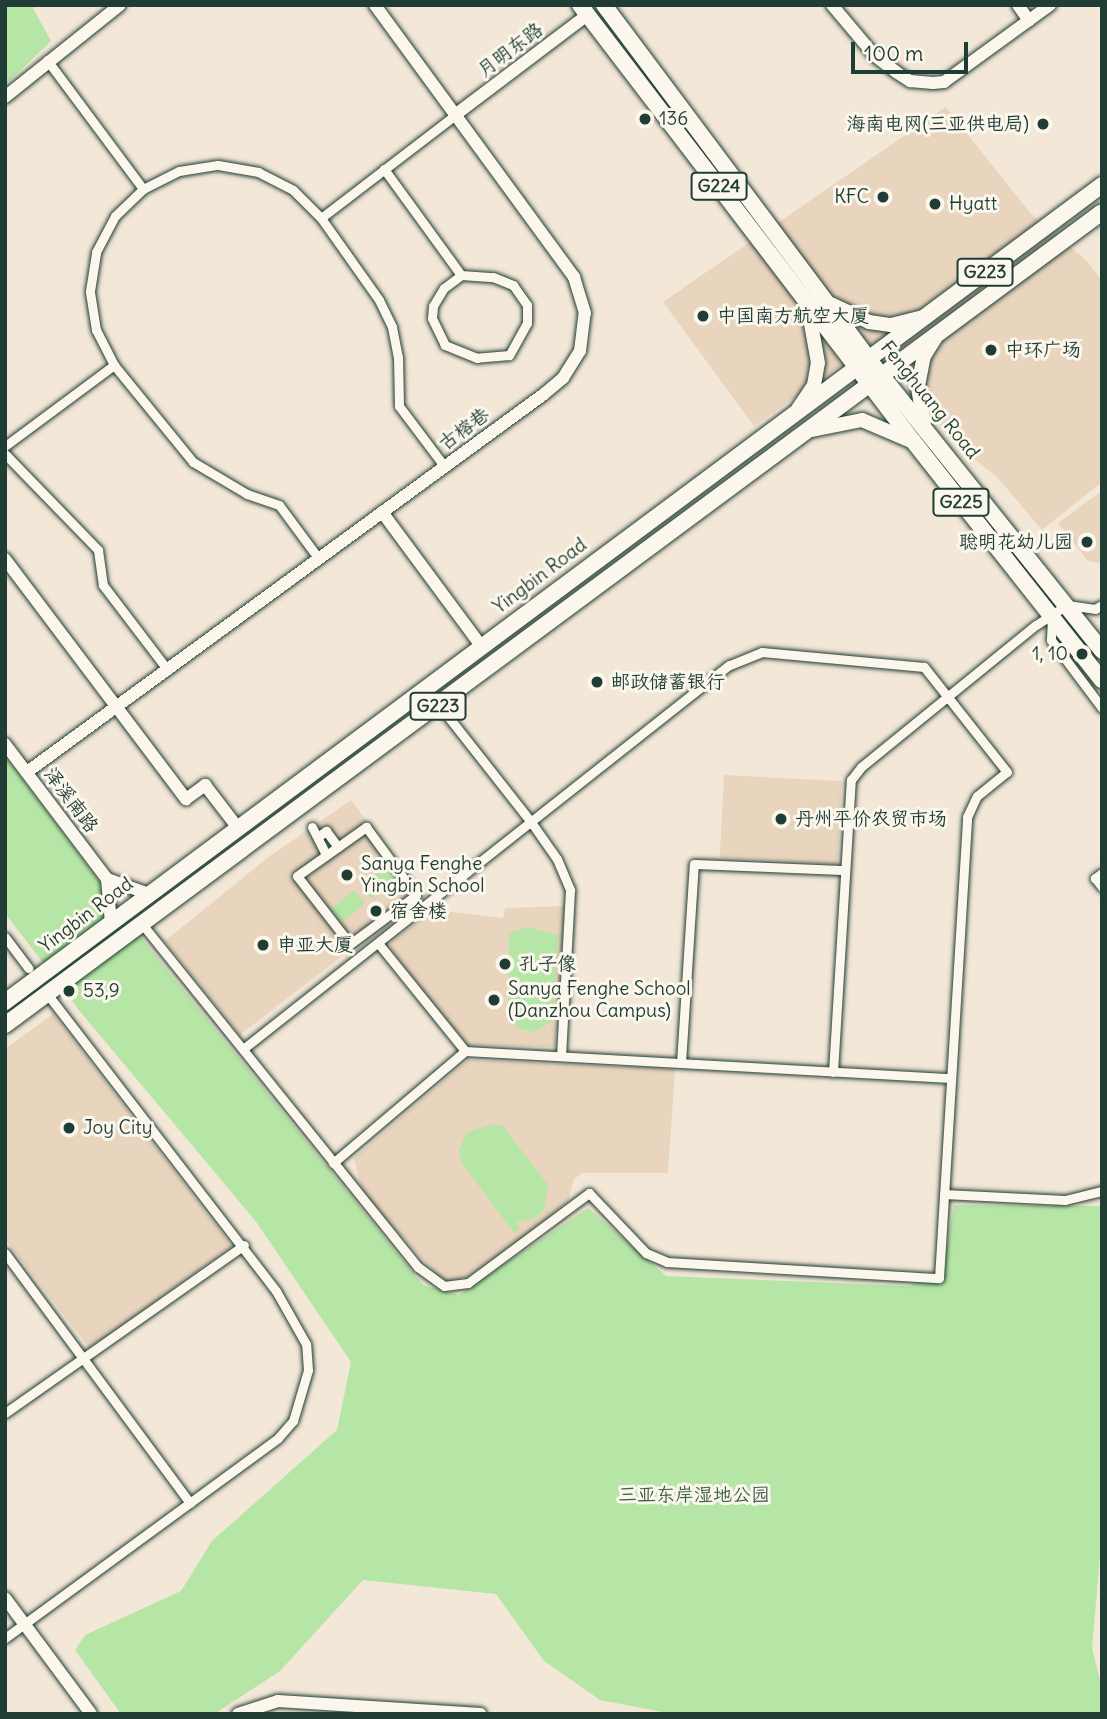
<!DOCTYPE html>
<html>
<head>
<meta charset="utf-8">
<style>
	body { margin:0 }
	#map { position:relative; width:1107px; height:1719px; overflow:hidden; background:#f3e7d7; font-family:Delius,"LXGW WenKai TC",sans-serif }
	div>[style] { position:absolute }
	[style*='--x'] { left:calc(var(--x)*1px); top:calc(var(--y)*1px); width:calc(var(--w)*1px); rotate:calc(var(--a)*1deg) }
	.built>* { inset:0; background:#e9d4be; transform-origin:0 0 }
	.green>* { inset:0; background:#b6e6a5; transform-origin:0 0 }
	.roads { filter:drop-shadow(0 0 2px #1f3d34) drop-shadow(0 0 2px #1f3d34) }
	.street>* { height:9px; margin:-4.5px; padding:0 4.5px; transform-origin:4.5px; border-radius:4.5px; background:#fbf7ec }
	.secondary>* { height:12px; margin:-6px; padding:0 6px; transform-origin:6px; border-radius:6px; background:#fbf7ec }
	.primary>* { height:14px; margin:-7px; padding:0 7px; transform-origin:7px; border-radius:7px; background:#fbf7ec }
	.highway>* { height:16px; margin:-8px; padding:0 8px; transform-origin:8px; border-radius:8px; background:#fbf7ec }
	.dots>* { width:19px; height:19px; translate:-50% -50%; box-sizing:border-box; border:4px solid #fbf7ec; border-radius:50% }
	span { translate:-50% -50%; white-space:nowrap; text-align:center; line-height:1.15; -webkit-text-stroke:6px #fbf7ec; paint-order:stroke }
	.shield-label span { padding:2px 5px; background:#fbf7ec; border:2px solid; border-radius:5px; -webkit-text-stroke-width:0 }
	.shield-label { font-size:18px; color:#1f3d34; font-weight:700 }
	.street-label { font-size:19px; color:#1f3d34 }
	.poi-label { font-size:19px; color:#1f3d34 }
	.left { translate:0 -50%; text-align:left }
	.right { translate:-100% -50%; text-align:right }
	.park-label { font-size:19px; color:#3d5f4b }
	.frame { position:absolute; inset:0; border:7px solid #1f3d34; pointer-events:none }
	.scale { position:absolute; left:851px; top:42px; width:117px; height:32px; box-sizing:border-box; border:4px solid #1f3d34; border-top:0; padding-left:9px; font-size:21px; line-height:24px; white-space:nowrap; color:#1f3d34; -webkit-text-stroke:5px #fbf7ec; paint-order:stroke }
</style>
</head>
<body>
<div id="map">
	<div class="built">
		<i style="clip-path:polygon(946px 107px,1031px 214px,1087px 261px,1102px 281px,1102px 482px,1042px 530px,998px 478px,950px 439px,906px 377px,874px 342px,754px 426px,663px 302px)"></i>
		<i style="clip-path:polygon(1102px 491px,1102px 564px,1088px 561px,1058px 523px)"></i>
		<i style="left:724px;top:775px;width:118px;height:83px;rotate:3deg"></i>
		<i style="clip-path:polygon(351px 800px,422px 894px,240px 1035px,165px 941px,270px 856px)"></i>
		<i style="clip-path:polygon(565px 906px,555px 1047px,465px 1045px,390px 948px,392px 941px,434px 910px,503px 918px,505px 908px)"></i>
		<i style="clip-path:polygon(53px 1014px,232px 1246px,90px 1349px,5px 1239px,5px 1049px)"></i>
		<i style="clip-path:polygon(468px 1060px,675px 1069px,668px 1173px,583px 1173px,574px 1179px,568px 1201px,511px 1248px,474px 1274px,445px 1283px,363px 1195px,354px 1158px)"></i>
	</div>
	<div class="green">
		<i style="clip-path:polygon(5px 5px,36px 5px,33px 8px,51px 41px,5px 85px)"></i>
		<i style="clip-path:polygon(5px 756px,151px 950px,423px 1285px,459px 1295px,588px 1208px,666px 1276px,910px 1286px,943px 1270px,954px 1205px,1102px 1206px,1102px 1533px,1092px 1648px,1102px 1689px,1102px 1714px,673px 1714px,600px 1700px,544px 1661px,496px 1594px,363px 1580px,280px 1671px,214px 1714px,121px 1714px,75px 1650px,85px 1635px,181px 1591px,212px 1541px,337px 1430px,351px 1362px,257px 1223px,78px 1009px,5px 913px)"></i>
		<i style="left:387px;top:866px;width:17px;height:32px;rotate:54deg"></i>
		<i style="left:354px;top:890px;width:17px;height:29px;rotate:50deg"></i>
		<i style="clip-path:polygon(529px 927px,558px 935px,553px 1021px,533px 1032px,518px 1028px,508px 1018px,509px 933px)"></i>
		<i style="clip-path:polygon(494px 1124px,502px 1125px,548px 1185px,544px 1210px,535px 1218px,516px 1222px,520px 1229px,514px 1233px,461px 1162px,459px 1150px,467px 1132px)"></i>
	</div>
	<div class="roads">
		<div class="street">
			<i style="--x:47;--y:60;--w:161;--a:53.3"></i>
			<i style="--x:384;--y:169;--w:131;--a:54"></i>
			<i style="--x:461;--y:275;--w:32;--a:4"></i>
			<i style="--x:493;--y:277;--w:22;--a:22"></i>
			<i style="--x:513;--y:285;--w:24;--a:55"></i>
			<i style="--x:527;--y:305;--w:18;--a:90"></i>
			<i style="--x:527;--y:323;--w:37;--a:119"></i>
			<i style="--x:509;--y:355;--w:32;--a:175"></i>
			<i style="--x:477;--y:358;--w:35;--a:-158"></i>
			<i style="--x:445;--y:345;--w:30;--a:-116"></i>
			<i style="--x:432;--y:318;--w:12;--a:-85"></i>
			<i style="--x:433;--y:306;--w:21;--a:-59"></i>
			<i style="--x:444;--y:288;--w:21;--a:-37"></i>
			<i style="--x:321;--y:218;--w:169;--a:-37.5"></i>
			<i style="--x:5;--y:446;--w:136;--a:-36.6"></i>
			<i style="--x:5;--y:454;--w:134;--a:45.9"></i>
			<i style="--x:98;--y:550;--w:35;--a:82"></i>
			<i style="--x:103;--y:585;--w:106;--a:52.7"></i>
			<i style="--x:319;--y:559;--w:67;--a:-126.5"></i>
			<i style="--x:279;--y:505;--w:34;--a:-161"></i>
			<i style="--x:247;--y:494;--w:63;--a:-149.3"></i>
			<i style="--x:193;--y:462;--w:125;--a:-129.2"></i>
			<i style="--x:114;--y:365;--w:39;--a:-117"></i>
			<i style="--x:96;--y:330;--w:39;--a:-99"></i>
			<i style="--x:90;--y:291;--w:39;--a:-81"></i>
			<i style="--x:96;--y:252;--w:41;--a:-62.2"></i>
			<i style="--x:115;--y:216;--w:39;--a:-44"></i>
			<i style="--x:143;--y:189;--w:40;--a:-26.6"></i>
			<i style="--x:179;--y:171;--w:39;--a:-9"></i>
			<i style="--x:218;--y:165;--w:41;--a:9.9"></i>
			<i style="--x:258;--y:172;--w:39;--a:27"></i>
			<i style="--x:293;--y:190;--w:40;--a:45"></i>
			<i style="--x:321;--y:218;--w:100;--a:54.7"></i>
			<i style="--x:379;--y:300;--w:30;--a:64"></i>
			<i style="--x:392;--y:327;--w:31;--a:79"></i>
			<i style="--x:398;--y:357;--w:49;--a:88.8"></i>
			<i style="--x:399;--y:406;--w:76;--a:53"></i>
			<i style="--x:1052;--y:619;--w:21;--a:93"></i>
			<i style="--x:1051;--y:640;--w:85;--a:53.1"></i>
			<i style="--x:419;--y:694;--w:23;--a:29"></i>
			<i style="--x:439;--y:705;--w:149;--a:51.8"></i>
			<i style="--x:531;--y:822;--w:45;--a:54.9"></i>
			<i style="--x:557;--y:859;--w:34;--a:67"></i>
			<i style="--x:570;--y:890;--w:166;--a:93.1"></i>
			<i style="--x:312;--y:827;--w:31;--a:63"></i>
			<i style="--x:366;--y:827;--w:84;--a:53.7"></i>
			<i style="--x:416;--y:895;--w:82;--a:143.4"></i>
			<i style="--x:350;--y:944;--w:86;--a:-127.9"></i>
			<i style="--x:297;--y:876;--w:85;--a:-35.4"></i>
			<i style="--x:319;--y:836;--w:9;--a:-36"></i>
			<i style="--x:326;--y:831;--w:20;--a:53"></i>
			<i style="--x:1102;--y:873;--w:9;--a:144"></i>
			<i style="--x:1095;--y:878;--w:11;--a:52"></i>
			<i style="--x:142;--y:924;--w:440;--a:51.2"></i>
			<i style="--x:418;--y:1267;--w:32;--a:36"></i>
			<i style="--x:444;--y:1286;--w:24;--a:-7"></i>
			<i style="--x:468;--y:1283;--w:151;--a:-36.6"></i>
			<i style="--x:589;--y:1193;--w:83;--a:46.5"></i>
			<i style="--x:646;--y:1253;--w:23;--a:23"></i>
			<i style="--x:667;--y:1262;--w:272;--a:3.4"></i>
			<i style="--x:939;--y:1278;--w:462;--a:-86.5"></i>
			<i style="--x:967;--y:817;--w:23;--a:-65"></i>
			<i style="--x:977;--y:796;--w:38;--a:-39"></i>
			<i style="--x:1007;--y:772;--w:134;--a:-128.3"></i>
			<i style="--x:924;--y:667;--w:163;--a:-174.7"></i>
			<i style="--x:762;--y:652;--w:35;--a:158"></i>
			<i style="--x:729;--y:665;--w:619;--a:141.69"></i>
			<i style="--x:5;--y:937;--w:39;--a:53"></i>
			<i style="--x:378;--y:943;--w:139;--a:51.1"></i>
			<i style="--x:681;--y:1063;--w:199;--a:-86.3"></i>
			<i style="--x:694;--y:864;--w:149;--a:2.3"></i>
			<i style="--x:833;--y:1072;--w:293;--a:-86.5"></i>
			<i style="--x:851;--y:780;--w:16;--a:-52"></i>
			<i style="--x:861;--y:767;--w:225;--a:-39.1"></i>
			<i style="--x:1036;--y:625;--w:37;--a:-33"></i>
			<i style="--x:1067;--y:605;--w:28;--a:8"></i>
			<i style="--x:1095;--y:609;--w:8;--a:-30"></i>
			<i style="--x:333;--y:1163;--w:173;--a:-40.3"></i>
			<i style="--x:465;--y:1051;--w:486;--a:3.2"></i>
			<i style="--x:944;--y:1194;--w:121;--a:2.8"></i>
			<i style="--x:1065;--y:1200;--w:38;--a:-14"></i>
			<i style="--x:5;--y:1253;--w:311;--a:53.5"></i>
			<i style="--x:5;--y:1413;--w:292;--a:-35.1"></i>
			<i style="--x:5;--y:1638;--w:338;--a:-36.2"></i>
			<i style="--x:278;--y:1438;--w:23;--a:-49"></i>
			<i style="--x:293;--y:1421;--w:53;--a:-73.6"></i>
			<i style="--x:308;--y:1370;--w:26;--a:-94"></i>
			<i style="--x:306;--y:1344;--w:61;--a:-119.5"></i>
			<i style="--x:276;--y:1291;--w:375;--a:-127.6"></i>
		</div>
		<div class="secondary">
			<i style="--x:832;--y:5;--w:67;--a:49.9"></i>
			<i style="--x:875;--y:56;--w:26;--a:37"></i>
			<i style="--x:896;--y:72;--w:17;--a:33"></i>
			<i style="--x:910;--y:81;--w:23;--a:5"></i>
			<i style="--x:933;--y:83;--w:11;--a:-5"></i>
			<i style="--x:944;--y:82;--w:131;--a:-36"></i>
			<i style="--x:1018;--y:5;--w:19;--a:55"></i>
			<i style="--x:5;--y:97;--w:147;--a:-38.7"></i>
			<i style="--x:455;--y:115;--w:166;--a:-37.1"></i>
			<i style="--x:382;--y:512;--w:168;--a:53.5"></i>
			<i style="--x:5;--y:559;--w:301;--a:53"></i>
			<i style="--x:186;--y:799;--w:24;--a:-36"></i>
			<i style="--x:205;--y:785;--w:54;--a:52.5"></i>
			<i style="--x:5;--y:744;--w:169;--a:52.9"></i>
			<i style="--x:27;--y:772;--w:640;--a:-36.17"></i>
			<i style="--x:544;--y:394;--w:25;--a:-40"></i>
			<i style="--x:563;--y:378;--w:32;--a:-58"></i>
			<i style="--x:580;--y:351;--w:38;--a:-83"></i>
			<i style="--x:585;--y:313;--w:38;--a:-107"></i>
			<i style="--x:574;--y:277;--w:337;--a:-126.2"></i>
			<i style="--x:111;--y:923;--w:44;--a:-95.2"></i>
			<i style="--x:107;--y:879;--w:45;--a:19.7"></i>
			<i style="--x:5;--y:1598;--w:144;--a:53.4"></i>
			<i style="--x:238;--y:1714;--w:42;--a:-18"></i>
			<i style="--x:278;--y:1701;--w:203;--a:3.7"></i>
		</div>
		<div class="primary">
			<i style="--x:831;--y:304;--w:42;--a:25.3"></i>
			<i style="--x:869;--y:322;--w:22;--a:8"></i>
			<i style="--x:891;--y:325;--w:34;--a:-14"></i>
			<i style="--x:798;--y:409;--w:29;--a:-56"></i>
			<i style="--x:814;--y:385;--w:22;--a:-80"></i>
			<i style="--x:818;--y:363;--w:57;--a:-100.1"></i>
			<i style="--x:924;--y:425;--w:39;--a:-99"></i>
			<i style="--x:918;--y:386;--w:31;--a:-79"></i>
			<i style="--x:924;--y:356;--w:25;--a:-58"></i>
			<i style="--x:812;--y:430;--w:51;--a:-11.3"></i>
			<i style="--x:862;--y:420;--w:53;--a:23.2"></i>
		</div>
		<div class="highway">
			<i style="--x:580;--y:5;--w:549;--a:52.63"></i>
			<i style="--x:913;--y:441;--w:305;--a:51.7"></i>
			<i style="--x:604;--y:5;--w:464;--a:53.2"></i>
			<i style="--x:882;--y:376;--w:352;--a:51.3"></i>
			<i style="--x:5;--y:1002;--w:1368;--a:-36.68"></i>
			<i style="--x:5;--y:1025;--w:1365;--a:-36.54"></i>
		</div>
	</div>
	<div class="dots">
		<i style="left:645px;top:119px;background:#1f3d34"></i>
		<i style="left:1043px;top:124px;background:#1f3d34"></i>
		<i style="left:883px;top:197px;background:#1f3d34"></i>
		<i style="left:935px;top:204px;background:#1f3d34"></i>
		<i style="left:703px;top:316px;background:#1f3d34"></i>
		<i style="left:991px;top:350px;background:#1f3d34"></i>
		<i style="left:1087px;top:542px;background:#1f3d34"></i>
		<i style="left:1082px;top:654px;background:#1f3d34"></i>
		<i style="left:597px;top:682px;background:#1f3d34"></i>
		<i style="left:781px;top:819px;background:#1f3d34"></i>
		<i style="left:347px;top:875px;background:#1f3d34"></i>
		<i style="left:376px;top:911px;background:#1f3d34"></i>
		<i style="left:263px;top:945px;background:#1f3d34"></i>
		<i style="left:505px;top:964px;background:#1f3d34"></i>
		<i style="left:69px;top:991px;background:#1f3d34"></i>
		<i style="left:494px;top:1000px;background:#1f3d34"></i>
		<i style="left:69px;top:1128px;background:#1f3d34"></i>
	</div>
	<div class="shield-label">
		<span style="left:719px;top:186px">G224</span>
		<span style="left:985px;top:272px">G223</span>
		<span style="left:961px;top:502px">G225</span>
		<span style="left:438px;top:706px">G223</span>
	</div>
	<div class="street-label">
		<span style="left:510px;top:50px;rotate:-37deg">月明东路</span>
		<span style="left:930px;top:400px;rotate:51deg">Fenghuang Road</span>
		<span style="left:464px;top:429px;rotate:-36deg">古榕巷</span>
		<span style="left:540px;top:576px;rotate:-37deg">Yingbin Road</span>
		<span style="left:71px;top:800px;rotate:53deg">泽溪南路</span>
		<span style="left:86px;top:915px;rotate:-37deg">Yingbin Road</span>
	</div>
	<div class="poi-label">
		<span class="left" style="left:659px;top:119px">136</span>
		<span class="right" style="left:1029px;top:124px">海南电网(三亚供电局)</span>
		<span class="right" style="left:869px;top:197px">KFC</span>
		<span class="left" style="left:949px;top:204px">Hyatt</span>
		<span class="left" style="left:717px;top:316px">中国南方航空大厦</span>
		<span class="left" style="left:1005px;top:350px">中环广场</span>
		<span class="right" style="left:1073px;top:542px">聪明花幼儿园</span>
		<span class="right" style="left:1068px;top:654px">1, 10</span>
		<span class="left" style="left:611px;top:682px">邮政储蓄银行</span>
		<span class="left" style="left:795px;top:819px">丹州平价农贸市场</span>
		<span class="left" style="left:361px;top:875px">Sanya Fenghe<br>Yingbin School</span>
		<span class="left" style="left:390px;top:911px">宿舍楼</span>
		<span class="left" style="left:277px;top:945px">申亚大厦</span>
		<span class="left" style="left:519px;top:964px">孔子像</span>
		<span class="left" style="left:508px;top:1000px">Sanya Fenghe School<br>(Danzhou Campus)</span>
		<span class="left" style="left:83px;top:991px">53,9</span>
		<span class="left" style="left:83px;top:1128px">Joy City</span>
	</div>
	<div class="park-label">
		<span style="left:694px;top:1495px">三亚东岸湿地公园</span>
	</div>
	<div class="frame"></div>
	<div class="scale">100 m</div>
</div>
</body>
</html>
